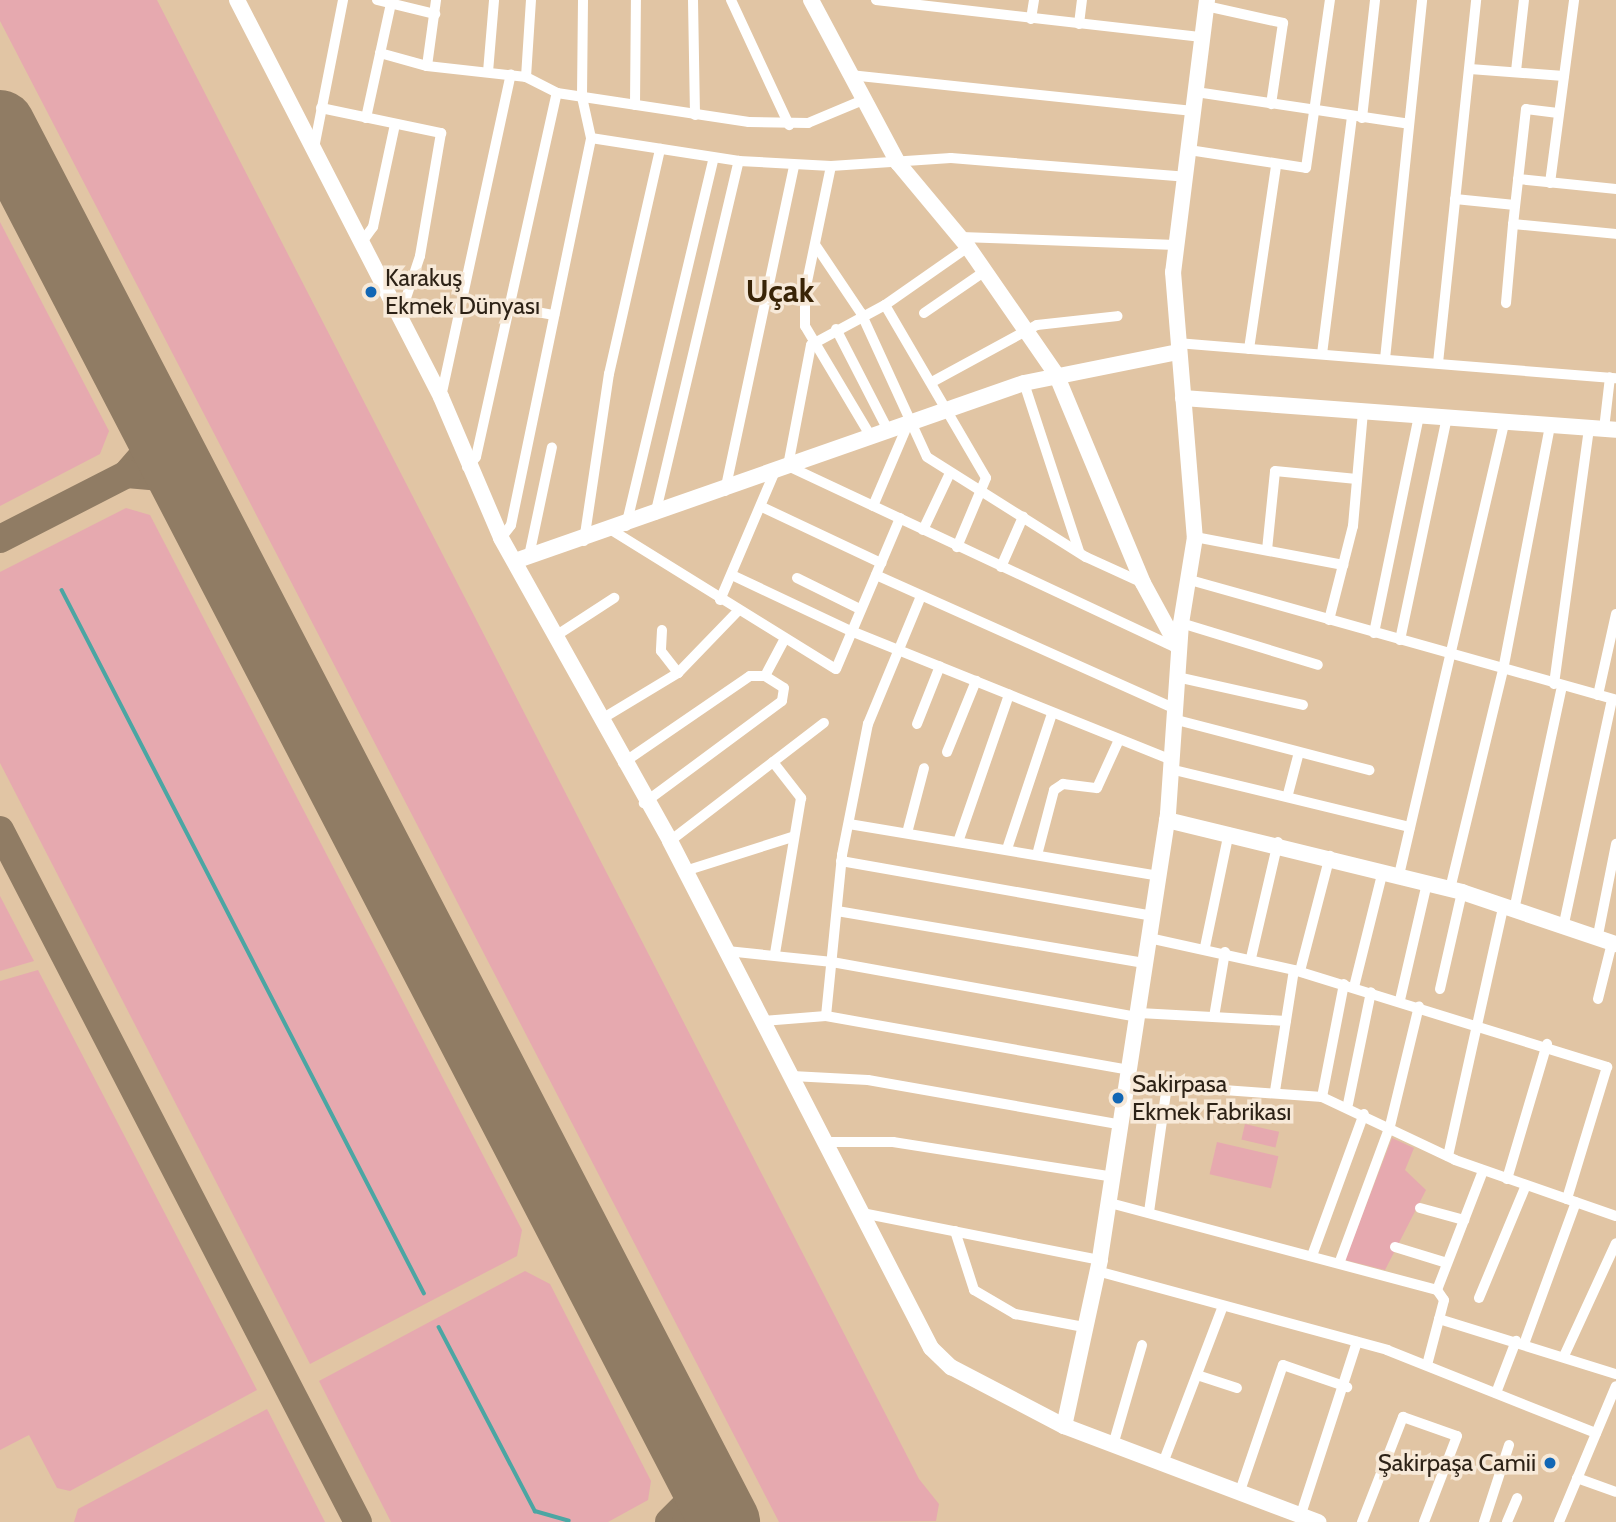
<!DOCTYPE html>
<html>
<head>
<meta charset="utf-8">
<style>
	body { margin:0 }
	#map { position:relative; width:1616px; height:1522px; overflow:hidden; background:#e1c5a4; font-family:Cabin,sans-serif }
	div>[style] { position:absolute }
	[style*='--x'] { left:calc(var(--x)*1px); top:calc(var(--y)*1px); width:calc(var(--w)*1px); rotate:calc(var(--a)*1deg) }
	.green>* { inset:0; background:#e6a9af; transform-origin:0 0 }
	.stream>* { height:3.5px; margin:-1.75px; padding:0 1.75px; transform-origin:1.75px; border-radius:1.75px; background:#4ba6a3 }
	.taxiway>* { height:28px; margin:-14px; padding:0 14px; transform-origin:14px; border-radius:14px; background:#907c64 }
	.runway>* { height:70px; margin:-35px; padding:0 35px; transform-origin:35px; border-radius:35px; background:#907c64 }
	.street>* { height:10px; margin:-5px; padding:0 5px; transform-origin:5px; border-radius:5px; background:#fff }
	.secondary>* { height:16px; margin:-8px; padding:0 8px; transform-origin:8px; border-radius:8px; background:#fff }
	.dots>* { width:19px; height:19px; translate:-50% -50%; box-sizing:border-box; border:4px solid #f7e9d8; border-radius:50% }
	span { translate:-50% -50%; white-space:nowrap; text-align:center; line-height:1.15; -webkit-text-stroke:7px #f7e9d8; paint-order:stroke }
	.poi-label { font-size:24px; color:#2d2216 }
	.left { translate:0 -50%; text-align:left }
	.right { translate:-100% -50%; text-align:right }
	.district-label { font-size:32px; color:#392406; font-weight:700 }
</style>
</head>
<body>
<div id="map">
	<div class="green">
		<i style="clip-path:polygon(0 0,157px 0,919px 1479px,939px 1504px,936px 1521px,779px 1522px,0 21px)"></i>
		<i style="clip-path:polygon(0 222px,109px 431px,100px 454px,0 506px)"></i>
		<i style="clip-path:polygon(126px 508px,150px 515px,522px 1230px,517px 1256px,310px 1364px,0 763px,0 572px)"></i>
		<i style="clip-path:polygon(0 896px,34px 961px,0 971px)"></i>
		<i style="clip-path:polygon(38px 970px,257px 1390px,70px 1491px,57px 1488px,29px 1435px,0 1450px,0 981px)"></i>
		<i style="left:1245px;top:1124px;width:35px;height:16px;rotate:13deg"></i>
		<i style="clip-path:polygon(1392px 1138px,1414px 1148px,1405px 1170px,1426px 1190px,1385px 1270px,1345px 1260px)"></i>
		<i style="left:1217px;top:1142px;width:63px;height:33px;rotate:13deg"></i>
		<i style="clip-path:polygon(525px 1271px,550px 1284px,651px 1481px,648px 1500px,608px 1522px,391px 1522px,319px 1381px)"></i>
		<i style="clip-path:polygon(267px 1409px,325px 1522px,74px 1522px,78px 1509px)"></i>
	</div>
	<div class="stream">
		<i style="--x:62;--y:590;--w:791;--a:62.75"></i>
		<i style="--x:439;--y:1327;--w:208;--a:62.4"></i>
		<i style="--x:535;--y:1511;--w:35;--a:16"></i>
	</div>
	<div class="taxiway">
		<i style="--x:151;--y:417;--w:29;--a:90"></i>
		<i style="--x:151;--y:446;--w:37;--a:131"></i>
		<i style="--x:127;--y:474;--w:46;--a:5"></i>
		<i style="--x:173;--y:478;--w:33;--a:45"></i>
		<i style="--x:0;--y:539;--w:143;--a:-27.1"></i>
		<i style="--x:0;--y:830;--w:779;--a:62.65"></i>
		<i style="--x:669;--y:1522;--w:35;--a:-45"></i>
		<i style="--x:694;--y:1497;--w:29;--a:-84"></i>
		<i style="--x:686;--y:1522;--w:31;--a:0"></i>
	</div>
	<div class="runway">
		<i style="--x:0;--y:125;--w:1574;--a:62.57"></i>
	</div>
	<div class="street">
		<i style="--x:377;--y:0;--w:60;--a:13.6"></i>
		<i style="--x:583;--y:0;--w:97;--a:90.6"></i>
		<i style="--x:582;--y:97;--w:42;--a:77.6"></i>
		<i style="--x:591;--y:138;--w:150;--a:8.8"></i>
		<i style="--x:739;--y:161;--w:92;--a:3.1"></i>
		<i style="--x:831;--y:166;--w:120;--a:-3.8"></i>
		<i style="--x:951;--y:158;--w:235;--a:4.6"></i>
		<i style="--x:693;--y:0;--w:115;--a:89"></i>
		<i style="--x:731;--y:0;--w:138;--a:65.1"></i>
		<i style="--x:876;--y:0;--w:328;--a:6.5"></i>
		<i style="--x:1206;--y:6;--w:79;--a:12.4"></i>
		<i style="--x:1283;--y:23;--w:82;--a:98.4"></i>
		<i style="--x:1031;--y:19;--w:19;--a:-81"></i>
		<i style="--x:1079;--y:24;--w:24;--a:-83"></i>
		<i style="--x:380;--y:53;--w:49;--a:15.5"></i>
		<i style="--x:427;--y:66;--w:100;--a:6.3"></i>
		<i style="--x:526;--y:77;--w:35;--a:27"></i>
		<i style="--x:557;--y:93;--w:194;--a:8.6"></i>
		<i style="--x:749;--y:122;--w:59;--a:1"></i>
		<i style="--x:808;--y:123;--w:60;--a:-22.7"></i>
		<i style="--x:427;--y:66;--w:67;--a:-82.2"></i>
		<i style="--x:1470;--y:69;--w:94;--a:4.3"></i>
		<i style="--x:1516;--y:71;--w:71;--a:-83.6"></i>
		<i style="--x:488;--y:72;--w:72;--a:-85.2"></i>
		<i style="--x:850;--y:75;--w:345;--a:6"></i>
		<i style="--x:526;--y:77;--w:77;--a:-86.3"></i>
		<i style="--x:1196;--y:92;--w:215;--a:8.5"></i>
		<i style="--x:635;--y:105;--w:105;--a:-89.5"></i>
		<i style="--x:321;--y:108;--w:123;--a:11.8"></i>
		<i style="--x:441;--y:133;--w:125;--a:99.7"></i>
		<i style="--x:420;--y:256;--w:63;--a:108.4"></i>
		<i style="--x:1558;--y:113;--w:32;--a:-173"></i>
		<i style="--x:1526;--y:109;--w:116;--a:96.4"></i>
		<i style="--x:1513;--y:224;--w:103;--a:5.5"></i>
		<i style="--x:366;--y:118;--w:118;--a:-77.7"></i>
		<i style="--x:1362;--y:118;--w:119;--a:-83.7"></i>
		<i style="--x:314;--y:148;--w:151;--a:-78.9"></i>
		<i style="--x:1189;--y:150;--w:118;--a:8.7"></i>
		<i style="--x:1306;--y:168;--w:170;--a:-81.9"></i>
		<i style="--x:831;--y:166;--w:128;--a:101.7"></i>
		<i style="--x:805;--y:291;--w:35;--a:90"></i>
		<i style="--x:805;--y:326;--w:127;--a:59.2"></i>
		<i style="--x:1518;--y:179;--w:99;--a:5.8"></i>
		<i style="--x:1550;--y:183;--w:185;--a:-82.5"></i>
		<i style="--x:1455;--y:199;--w:60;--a:5.7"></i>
		<i style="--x:961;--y:237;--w:215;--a:2.1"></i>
		<i style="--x:362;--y:242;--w:19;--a:-54"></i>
		<i style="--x:373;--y:227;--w:105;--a:-77.9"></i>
		<i style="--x:816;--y:246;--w:81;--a:56.1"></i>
		<i style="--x:861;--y:313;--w:158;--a:65.4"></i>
		<i style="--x:927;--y:457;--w:188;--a:32.2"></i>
		<i style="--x:1086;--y:557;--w:63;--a:24.5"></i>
		<i style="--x:968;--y:247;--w:101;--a:145.1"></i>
		<i style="--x:885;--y:305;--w:84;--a:151.6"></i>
		<i style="--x:811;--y:345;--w:123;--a:100.8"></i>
		<i style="--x:788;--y:466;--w:432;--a:25.1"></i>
		<i style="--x:1506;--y:303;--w:79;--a:-84.9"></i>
		<i style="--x:885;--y:305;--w:200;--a:59.7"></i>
		<i style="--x:986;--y:478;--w:75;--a:112.8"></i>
		<i style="--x:509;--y:307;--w:46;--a:10.1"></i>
		<i style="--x:924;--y:313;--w:74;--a:-34.5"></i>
		<i style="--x:836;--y:329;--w:114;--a:62.8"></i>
		<i style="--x:1177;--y:343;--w:440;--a:4.6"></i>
		<i style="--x:1249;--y:349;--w:185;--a:-81.6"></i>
		<i style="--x:1322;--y:354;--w:239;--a:-82.8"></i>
		<i style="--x:1385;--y:359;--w:361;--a:-84.1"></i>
		<i style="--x:1438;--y:363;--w:365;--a:-84"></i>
		<i style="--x:932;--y:382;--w:119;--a:-28.5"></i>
		<i style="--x:1037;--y:325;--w:81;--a:-6.3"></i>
		<i style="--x:1024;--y:383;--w:177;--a:71.9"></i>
		<i style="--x:441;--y:397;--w:330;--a:-77.8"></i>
		<i style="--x:1604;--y:429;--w:52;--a:-83.4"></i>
		<i style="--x:467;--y:467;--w:13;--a:-48"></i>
		<i style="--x:476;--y:457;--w:373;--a:-77.5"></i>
		<i style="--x:725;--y:491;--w:333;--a:-78"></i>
		<i style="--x:873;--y:506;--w:89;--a:-66.9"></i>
		<i style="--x:762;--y:507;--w:132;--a:25.2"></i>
		<i style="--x:655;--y:515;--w:364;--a:-76.7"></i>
		<i style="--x:626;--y:526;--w:378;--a:-76.6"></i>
		<i style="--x:923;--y:530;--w:63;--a:-64.7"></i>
		<i style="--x:613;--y:531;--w:262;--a:31.8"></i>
		<i style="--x:836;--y:669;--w:164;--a:-67"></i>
		<i style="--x:1195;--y:537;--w:151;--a:10.7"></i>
		<i style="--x:501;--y:538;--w:16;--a:-52"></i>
		<i style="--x:511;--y:525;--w:395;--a:-78.3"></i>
		<i style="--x:584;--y:541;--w:169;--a:-81.5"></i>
		<i style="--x:609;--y:374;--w:231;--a:-77.2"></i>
		<i style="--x:1267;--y:550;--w:79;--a:-84.2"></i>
		<i style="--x:1275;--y:471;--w:82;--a:5.6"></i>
		<i style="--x:529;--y:556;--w:111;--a:-78.1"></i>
		<i style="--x:1001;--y:567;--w:55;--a:-66.3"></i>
		<i style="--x:876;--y:575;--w:326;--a:24.1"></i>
		<i style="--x:734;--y:576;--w:129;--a:25.2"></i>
		<i style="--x:851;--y:631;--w:344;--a:21.9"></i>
		<i style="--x:797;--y:578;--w:70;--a:26.2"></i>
		<i style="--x:1190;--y:580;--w:443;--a:15.7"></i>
		<i style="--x:720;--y:600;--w:140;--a:-66.9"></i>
		<i style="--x:1329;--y:620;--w:97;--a:-75.7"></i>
		<i style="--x:1353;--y:526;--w:114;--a:-85"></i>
		<i style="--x:1181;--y:623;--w:143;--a:17"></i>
		<i style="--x:662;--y:630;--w:21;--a:93"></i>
		<i style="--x:661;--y:651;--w:28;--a:52"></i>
		<i style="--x:1374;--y:633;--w:222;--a:-78.3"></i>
		<i style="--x:554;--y:637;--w:72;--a:-33"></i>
		<i style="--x:1400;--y:640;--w:228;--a:-78.1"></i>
		<i style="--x:765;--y:676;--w:38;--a:-62"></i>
		<i style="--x:1177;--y:677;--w:129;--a:12.5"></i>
		<i style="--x:1554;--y:684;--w:258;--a:-82.2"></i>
		<i style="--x:1598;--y:695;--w:83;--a:-77.5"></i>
		<i style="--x:1173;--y:719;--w:203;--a:14.6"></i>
		<i style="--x:600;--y:720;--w:91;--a:-31.1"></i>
		<i style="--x:678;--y:673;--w:85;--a:-46"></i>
		<i style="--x:917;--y:724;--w:62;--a:-68.4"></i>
		<i style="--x:947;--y:752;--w:77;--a:-67.8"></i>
		<i style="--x:773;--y:762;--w:46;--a:52.1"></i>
		<i style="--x:801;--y:798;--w:158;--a:99.5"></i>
		<i style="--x:623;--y:763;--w:154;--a:-34.4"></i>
		<i style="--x:750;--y:676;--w:15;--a:0"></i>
		<i style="--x:765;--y:676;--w:22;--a:32"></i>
		<i style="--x:784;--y:688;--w:13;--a:99"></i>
		<i style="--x:782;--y:701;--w:172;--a:143.5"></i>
		<i style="--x:1170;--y:769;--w:247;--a:13.6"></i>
		<i style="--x:1288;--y:794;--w:43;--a:-75.3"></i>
		<i style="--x:849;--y:824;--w:314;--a:9.5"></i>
		<i style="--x:907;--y:833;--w:67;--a:-75.3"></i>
		<i style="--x:670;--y:841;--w:194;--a:-37.5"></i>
		<i style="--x:958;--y:842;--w:156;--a:-70.9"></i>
		<i style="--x:1007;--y:849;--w:142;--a:-71.6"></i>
		<i style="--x:1037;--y:855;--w:67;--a:-75.3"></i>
		<i style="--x:1054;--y:790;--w:11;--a:-34"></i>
		<i style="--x:1063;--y:784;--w:34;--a:7"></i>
		<i style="--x:1097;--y:788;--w:51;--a:-65.5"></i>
		<i style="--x:841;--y:861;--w:317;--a:10"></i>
		<i style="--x:685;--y:871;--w:112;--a:-17.6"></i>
		<i style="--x:1399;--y:875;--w:464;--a:-76.9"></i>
		<i style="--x:1450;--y:889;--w:225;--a:-76.4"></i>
		<i style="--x:1503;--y:670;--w:248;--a:-79.1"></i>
		<i style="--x:1514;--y:910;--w:228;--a:-77.9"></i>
		<i style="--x:837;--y:911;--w:313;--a:9.6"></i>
		<i style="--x:1563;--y:928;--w:234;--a:-77.9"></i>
		<i style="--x:1149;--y:938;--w:148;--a:12.4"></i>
		<i style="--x:1294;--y:970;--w:328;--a:17.2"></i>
		<i style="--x:1607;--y:1067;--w:138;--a:106.9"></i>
		<i style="--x:1597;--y:940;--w:98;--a:-78.8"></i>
		<i style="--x:1205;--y:947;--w:117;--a:-78.2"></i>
		<i style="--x:727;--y:951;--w:106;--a:6"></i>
		<i style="--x:832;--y:962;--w:311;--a:10.2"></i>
		<i style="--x:1251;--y:958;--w:119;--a:-76.9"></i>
		<i style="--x:1300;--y:971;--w:119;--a:-75.4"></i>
		<i style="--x:1354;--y:987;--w:120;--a:-76"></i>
		<i style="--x:1440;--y:989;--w:99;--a:-77.2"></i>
		<i style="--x:1598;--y:999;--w:58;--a:-76"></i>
		<i style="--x:1400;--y:1000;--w:120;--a:-77"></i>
		<i style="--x:1139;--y:1013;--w:147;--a:3.1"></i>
		<i style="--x:826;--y:1016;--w:309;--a:10.1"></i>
		<i style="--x:1214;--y:1017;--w:66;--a:-80.4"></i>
		<i style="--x:763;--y:1021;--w:63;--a:-4.5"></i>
		<i style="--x:826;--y:1016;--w:162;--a:-84.3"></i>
		<i style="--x:842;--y:855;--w:134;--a:-78.8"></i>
		<i style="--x:868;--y:724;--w:139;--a:-67.5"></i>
		<i style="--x:792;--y:1076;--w:76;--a:3"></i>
		<i style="--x:868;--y:1080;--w:258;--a:10"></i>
		<i style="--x:1127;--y:1083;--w:196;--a:4.1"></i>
		<i style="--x:1322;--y:1097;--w:147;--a:25.3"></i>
		<i style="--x:1455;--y:1160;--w:170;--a:19.2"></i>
		<i style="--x:1275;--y:1091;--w:122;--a:-81.1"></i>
		<i style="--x:1322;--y:1097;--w:115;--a:-79"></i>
		<i style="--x:1348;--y:1104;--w:114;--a:-78.4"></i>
		<i style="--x:825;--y:1142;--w:68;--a:0"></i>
		<i style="--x:893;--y:1142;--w:224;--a:9"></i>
		<i style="--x:1448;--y:1156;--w:255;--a:-77.5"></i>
		<i style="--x:1507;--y:1179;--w:141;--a:-73.5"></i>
		<i style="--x:1110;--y:1203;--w:338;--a:14.9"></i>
		<i style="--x:1437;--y:1290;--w:128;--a:-68.9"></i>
		<i style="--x:1420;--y:1208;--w:46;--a:15.3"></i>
		<i style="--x:1149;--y:1212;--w:127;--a:-81.9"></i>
		<i style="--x:862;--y:1213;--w:243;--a:11.2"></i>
		<i style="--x:955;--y:1231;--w:62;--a:72.1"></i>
		<i style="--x:974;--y:1290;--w:48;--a:30.3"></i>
		<i style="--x:1015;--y:1314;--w:70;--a:10.7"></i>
		<i style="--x:1395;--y:1247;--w:54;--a:17.1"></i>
		<i style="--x:1313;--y:1253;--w:148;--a:-69.9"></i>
		<i style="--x:1340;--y:1261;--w:144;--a:-69.7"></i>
		<i style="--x:1390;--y:1126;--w:123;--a:-76.4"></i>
		<i style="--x:1097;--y:1271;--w:301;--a:15.2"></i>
		<i style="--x:1387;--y:1350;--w:225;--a:21.7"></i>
		<i style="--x:1479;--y:1298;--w:122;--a:-67.4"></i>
		<i style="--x:1439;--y:1319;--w:185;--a:17.3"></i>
		<i style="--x:1524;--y:1344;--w:151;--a:-69.9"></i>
		<i style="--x:1564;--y:1356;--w:124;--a:-65.3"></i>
		<i style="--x:1427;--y:1365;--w:67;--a:-75.3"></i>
		<i style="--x:1444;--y:1300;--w:12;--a:-125"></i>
		<i style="--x:1197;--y:1375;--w:42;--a:18"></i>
		<i style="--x:1496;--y:1393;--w:56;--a:-69"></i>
		<i style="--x:1113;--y:1445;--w:104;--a:-73.8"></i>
		<i style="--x:1163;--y:1463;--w:168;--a:-69.1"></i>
		<i style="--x:1577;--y:1478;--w:41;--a:19.7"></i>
		<i style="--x:1240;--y:1491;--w:133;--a:-71.2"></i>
		<i style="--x:1283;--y:1365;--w:68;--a:19"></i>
		<i style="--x:1301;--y:1514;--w:181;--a:-72"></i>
		<i style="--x:1362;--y:1522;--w:113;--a:-68.7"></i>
		<i style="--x:1403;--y:1417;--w:57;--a:19.4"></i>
		<i style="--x:1457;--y:1436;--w:92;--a:111"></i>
		<i style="--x:1484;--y:1522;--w:81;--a:-72"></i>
		<i style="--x:1507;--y:1522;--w:26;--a:-67"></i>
		<i style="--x:1559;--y:1522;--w:147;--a:-67.3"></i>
	</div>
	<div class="secondary">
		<i style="--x:237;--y:0;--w:446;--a:62.8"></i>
		<i style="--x:441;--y:397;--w:153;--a:66.9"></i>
		<i style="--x:501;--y:538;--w:347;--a:60.8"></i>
		<i style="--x:670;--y:841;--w:570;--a:62.76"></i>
		<i style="--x:931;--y:1348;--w:28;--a:44"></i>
		<i style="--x:951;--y:1367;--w:127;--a:27.6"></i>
		<i style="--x:811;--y:0;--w:185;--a:61.9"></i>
		<i style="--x:898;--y:163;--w:109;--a:50.2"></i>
		<i style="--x:968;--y:247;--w:155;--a:55.3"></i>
		<i style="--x:1056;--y:374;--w:226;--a:67.4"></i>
		<i style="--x:1143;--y:583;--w:75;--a:61.4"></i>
		<i style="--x:1207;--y:0;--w:274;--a:97.1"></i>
		<i style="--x:1173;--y:272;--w:266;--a:85.3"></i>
		<i style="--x:1195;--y:537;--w:87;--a:99.2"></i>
		<i style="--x:1181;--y:623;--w:191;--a:93.9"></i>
		<i style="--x:1168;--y:814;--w:451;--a:98.7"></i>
		<i style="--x:1100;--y:1260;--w:170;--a:102.2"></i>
		<i style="--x:1064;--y:1426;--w:272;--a:20.7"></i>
		<i style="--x:1183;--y:398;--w:434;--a:4.2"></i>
		<i style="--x:515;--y:561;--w:539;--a:-19.28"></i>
		<i style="--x:1024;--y:383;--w:157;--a:-11.4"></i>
		<i style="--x:1167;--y:820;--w:304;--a:13.7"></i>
		<i style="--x:1462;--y:892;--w:163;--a:18.7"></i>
	</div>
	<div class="dots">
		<i style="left:371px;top:292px;background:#1267b5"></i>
		<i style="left:1118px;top:1098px;background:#1267b5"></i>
		<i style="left:1550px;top:1463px;background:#1267b5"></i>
	</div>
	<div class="poi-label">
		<span class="left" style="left:385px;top:292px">Karakuş<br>Ekmek Dünyası</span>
		<span class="left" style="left:1132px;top:1098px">Sakirpasa<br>Ekmek Fabrikası</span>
		<span class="right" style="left:1536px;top:1463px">Şakirpaşa Camii</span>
	</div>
	<div class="district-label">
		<span style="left:780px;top:291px">Uçak</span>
	</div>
</div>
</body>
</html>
